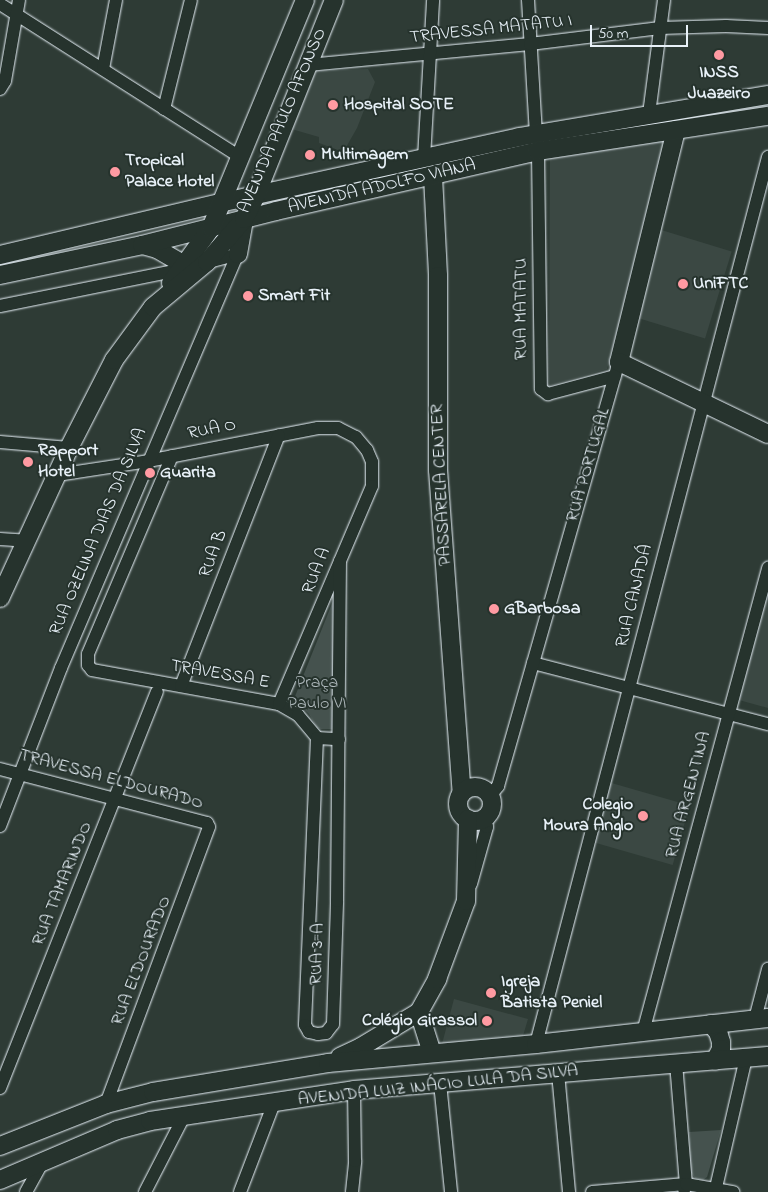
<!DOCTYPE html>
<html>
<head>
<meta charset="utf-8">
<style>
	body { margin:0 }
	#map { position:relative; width:768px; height:1192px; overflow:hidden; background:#2e3b35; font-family:"Indie Flower",sans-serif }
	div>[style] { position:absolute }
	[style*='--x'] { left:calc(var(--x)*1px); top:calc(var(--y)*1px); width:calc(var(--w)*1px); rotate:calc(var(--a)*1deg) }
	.built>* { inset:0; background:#3b4843; transform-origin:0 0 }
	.green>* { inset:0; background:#45524e }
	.roads { filter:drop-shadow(0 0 1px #e8f1f8) drop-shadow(0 0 1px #e8f1f8) }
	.street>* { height:12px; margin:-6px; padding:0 6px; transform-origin:6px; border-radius:6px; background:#26332d }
	.secondary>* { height:18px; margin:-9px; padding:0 9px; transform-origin:9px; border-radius:9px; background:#26332d }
	.secondary>.ring { margin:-9px; padding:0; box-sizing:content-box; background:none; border:18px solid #26332d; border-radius:50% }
	.dots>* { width:14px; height:14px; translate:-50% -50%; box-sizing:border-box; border:2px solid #26332d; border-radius:50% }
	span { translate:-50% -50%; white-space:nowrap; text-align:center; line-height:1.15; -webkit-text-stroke:4px #26332d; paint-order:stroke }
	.street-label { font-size:18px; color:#e8f1f8 }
	.poi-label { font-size:18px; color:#e8f1f8; font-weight:700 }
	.left { translate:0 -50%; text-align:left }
	.right { translate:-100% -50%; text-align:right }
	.park-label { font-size:18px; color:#afb9bc }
	.scale { position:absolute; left:590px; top:25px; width:98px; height:22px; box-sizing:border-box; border:2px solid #e8f1f8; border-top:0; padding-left:6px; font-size:15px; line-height:18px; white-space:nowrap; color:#e8f1f8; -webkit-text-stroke:4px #26332d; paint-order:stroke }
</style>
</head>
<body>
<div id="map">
	<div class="built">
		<i style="clip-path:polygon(368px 69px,375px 82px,357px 128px,345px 149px,338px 150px,319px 143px,319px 137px,288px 128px,316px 71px)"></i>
		<i style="clip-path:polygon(668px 138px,607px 369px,549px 386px,550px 155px)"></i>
		<i style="left:658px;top:229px;width:77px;height:91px;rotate:17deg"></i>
		<i style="clip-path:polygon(768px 590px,768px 708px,739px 700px)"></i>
		<i style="left:608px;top:782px;width:85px;height:62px;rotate:16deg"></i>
		<i style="clip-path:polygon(454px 999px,528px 1019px,522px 1039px,442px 1044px)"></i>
	</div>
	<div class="green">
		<i style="clip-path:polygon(335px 596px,337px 729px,321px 729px,317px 728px,309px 714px,294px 699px)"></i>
		<i style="clip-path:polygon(721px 1130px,707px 1177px,703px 1180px,695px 1178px,690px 1171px,689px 1132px)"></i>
	</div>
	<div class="roads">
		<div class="street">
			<i style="--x:528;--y:0;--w:134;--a:86.6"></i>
			<i style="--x:0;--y:4;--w:287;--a:32.5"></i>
			<i style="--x:308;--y:65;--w:223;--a:-5.4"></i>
			<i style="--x:530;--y:44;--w:131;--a:-7"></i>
			<i style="--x:660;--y:28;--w:66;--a:-1.7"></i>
			<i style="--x:726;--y:26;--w:42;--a:2.7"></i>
			<i style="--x:103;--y:69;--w:70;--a:-79.3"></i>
			<i style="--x:0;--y:89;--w:9;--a:-58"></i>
			<i style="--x:5;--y:81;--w:82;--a:-80.2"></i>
			<i style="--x:164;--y:109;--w:112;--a:-76.1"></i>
			<i style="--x:649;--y:114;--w:115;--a:-82.5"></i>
			<i style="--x:538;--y:151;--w:238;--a:89.3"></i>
			<i style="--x:541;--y:389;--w:9;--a:36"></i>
			<i style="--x:548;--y:394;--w:69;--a:-15"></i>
			<i style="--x:424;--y:158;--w:158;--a:-86.7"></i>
			<i style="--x:205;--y:263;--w:34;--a:-15"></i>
			<i style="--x:0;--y:306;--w:188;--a:-11.4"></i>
			<i style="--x:0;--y:442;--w:69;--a:5"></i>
			<i style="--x:172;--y:456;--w:215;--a:113"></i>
			<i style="--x:88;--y:654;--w:11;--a:90"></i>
			<i style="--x:88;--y:665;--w:6;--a:51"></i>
			<i style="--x:92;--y:670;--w:190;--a:10.3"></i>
			<i style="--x:279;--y:704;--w:22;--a:30"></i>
			<i style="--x:298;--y:715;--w:30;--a:50"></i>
			<i style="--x:317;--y:738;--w:22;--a:3"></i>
			<i style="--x:57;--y:475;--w:92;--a:-8.7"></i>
			<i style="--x:148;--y:461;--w:173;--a:-11"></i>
			<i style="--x:318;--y:428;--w:20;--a:0"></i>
			<i style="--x:338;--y:428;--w:20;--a:27"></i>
			<i style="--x:356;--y:437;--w:17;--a:50"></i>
			<i style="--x:367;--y:450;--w:13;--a:67"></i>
			<i style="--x:372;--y:462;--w:24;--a:90"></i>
			<i style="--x:372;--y:486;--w:237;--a:113.1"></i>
			<i style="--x:0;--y:539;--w:26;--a:4"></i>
			<i style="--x:533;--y:663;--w:243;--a:14.6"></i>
			<i style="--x:181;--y:686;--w:269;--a:-68.7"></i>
			<i style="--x:317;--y:738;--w:287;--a:92.4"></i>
			<i style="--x:305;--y:1025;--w:8;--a:60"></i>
			<i style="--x:309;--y:1032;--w:9;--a:13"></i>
			<i style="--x:318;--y:1034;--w:8;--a:-7"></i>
			<i style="--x:326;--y:1033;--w:11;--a:-52"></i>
			<i style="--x:333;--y:1024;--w:123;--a:-88.1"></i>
			<i style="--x:337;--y:901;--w:340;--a:-89.5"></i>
			<i style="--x:0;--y:769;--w:214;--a:14.6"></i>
			<i style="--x:207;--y:823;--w:4;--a:63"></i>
			<i style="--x:209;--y:827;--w:296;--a:110.4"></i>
			<i style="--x:490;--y:796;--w:13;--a:-51"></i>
			<i style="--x:498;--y:786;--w:441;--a:-74.1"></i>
			<i style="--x:0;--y:826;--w:169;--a:-68.9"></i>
			<i style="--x:61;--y:668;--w:450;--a:-66.9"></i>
			<i style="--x:471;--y:884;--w:59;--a:-74.3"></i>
			<i style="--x:487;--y:827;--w:10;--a:-101"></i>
			<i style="--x:755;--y:1019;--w:52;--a:-75.4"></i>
			<i style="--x:643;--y:1032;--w:481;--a:-74.9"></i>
			<i style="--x:536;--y:1044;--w:917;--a:-75.34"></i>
			<i style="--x:676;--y:1063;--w:121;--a:85.3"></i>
			<i style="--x:686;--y:1184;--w:6;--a:108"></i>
			<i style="--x:558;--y:1073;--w:120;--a:84.7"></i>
			<i style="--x:440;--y:1083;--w:110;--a:84.2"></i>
			<i style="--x:0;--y:1088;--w:426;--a:-68.4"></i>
			<i style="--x:26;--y:1192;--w:37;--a:-61"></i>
			<i style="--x:145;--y:1192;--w:85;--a:-62.8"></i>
			<i style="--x:240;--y:1192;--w:95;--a:-69.1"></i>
			<i style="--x:352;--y:1192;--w:31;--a:-84"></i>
			<i style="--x:355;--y:1161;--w:71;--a:-90.8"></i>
			<i style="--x:592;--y:1192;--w:94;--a:-4.9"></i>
			<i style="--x:686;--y:1184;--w:48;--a:9.7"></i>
			<i style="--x:715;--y:1192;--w:138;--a:-77"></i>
		</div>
		<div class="secondary">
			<i style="--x:676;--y:130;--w:239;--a:103.8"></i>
			<i style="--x:619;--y:362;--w:165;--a:25.8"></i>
			<i style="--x:433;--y:176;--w:100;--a:87.1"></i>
			<i style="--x:438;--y:276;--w:194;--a:90"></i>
			<i style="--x:438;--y:470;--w:324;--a:85.8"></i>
			<i style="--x:143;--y:245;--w:15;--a:16"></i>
			<i style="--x:157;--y:249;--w:32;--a:30"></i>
			<i style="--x:238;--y:254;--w:36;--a:-80"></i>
			<i style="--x:0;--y:255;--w:230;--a:-13.3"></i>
			<i style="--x:224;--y:202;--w:302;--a:-12.4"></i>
			<i style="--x:519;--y:137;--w:253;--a:-9.6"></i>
			<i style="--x:0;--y:275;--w:145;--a:-11.9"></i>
			<i style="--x:142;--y:245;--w:138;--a:-14.2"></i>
			<i style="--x:276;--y:211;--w:269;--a:-12.9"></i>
			<i style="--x:538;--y:151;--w:233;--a:-8.7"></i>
			<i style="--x:171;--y:283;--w:68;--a:-54"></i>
			<i style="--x:211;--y:228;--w:247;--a:-67.6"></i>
			<i style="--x:0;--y:598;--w:165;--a:-65.3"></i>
			<i style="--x:69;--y:448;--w:99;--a:-62.9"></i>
			<i style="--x:114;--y:360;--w:66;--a:-53.7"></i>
			<i style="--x:153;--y:307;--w:70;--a:-39.8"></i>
			<i style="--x:207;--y:262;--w:57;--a:-49.3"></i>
			<i style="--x:244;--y:219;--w:27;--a:-63"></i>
			<i style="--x:256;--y:195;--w:210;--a:-68.2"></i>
			<i class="ring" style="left:458px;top:787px;width:16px;height:16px"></i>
			<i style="--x:419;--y:1012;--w:43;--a:72.4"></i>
			<i style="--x:711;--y:1024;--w:11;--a:49"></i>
			<i style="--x:718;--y:1032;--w:10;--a:73"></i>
			<i style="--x:721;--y:1042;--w:7;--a:90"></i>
			<i style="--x:721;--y:1049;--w:13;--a:117"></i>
			<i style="--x:340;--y:1057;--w:23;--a:-25"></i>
			<i style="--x:361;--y:1047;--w:68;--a:-31.1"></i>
			<i style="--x:419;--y:1012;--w:38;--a:-61"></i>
			<i style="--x:437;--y:979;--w:83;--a:-69.6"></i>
			<i style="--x:466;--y:901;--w:82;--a:-88.6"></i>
			<i style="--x:0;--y:1146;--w:114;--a:-21.6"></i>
			<i style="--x:106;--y:1104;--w:49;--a:-14.3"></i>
			<i style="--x:153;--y:1092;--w:177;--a:-9.4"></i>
			<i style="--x:328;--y:1063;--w:209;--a:-5.2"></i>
			<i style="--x:536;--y:1044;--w:233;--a:-6.4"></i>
			<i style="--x:0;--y:1180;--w:127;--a:-23.1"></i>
			<i style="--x:117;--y:1130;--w:34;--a:-15"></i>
			<i style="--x:150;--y:1121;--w:206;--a:-8.6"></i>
			<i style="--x:354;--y:1090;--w:415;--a:-4.7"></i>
		</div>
	</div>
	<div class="dots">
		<i style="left:719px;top:55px;background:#ff9aa2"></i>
		<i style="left:333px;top:105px;background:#ff9aa2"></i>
		<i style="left:310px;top:155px;background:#ff9aa2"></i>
		<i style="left:115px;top:172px;background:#ff9aa2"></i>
		<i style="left:683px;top:284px;background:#ff9aa2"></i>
		<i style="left:248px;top:296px;background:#ff9aa2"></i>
		<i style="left:28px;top:462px;background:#ff9aa2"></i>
		<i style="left:150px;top:473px;background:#ff9aa2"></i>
		<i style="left:494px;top:609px;background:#ff9aa2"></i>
		<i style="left:643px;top:816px;background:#ff9aa2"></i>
		<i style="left:491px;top:993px;background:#ff9aa2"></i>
		<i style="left:487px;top:1021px;background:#ff9aa2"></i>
	</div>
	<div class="street-label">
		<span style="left:491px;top:30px;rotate:-6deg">TRAVESSA MATATU I</span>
		<span style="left:283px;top:121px;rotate:-67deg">AVENIDA PAULO AFONSO</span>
		<span style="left:382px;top:187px;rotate:-13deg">AVENIDA ADOLFO VIANA</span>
		<span style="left:522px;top:309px;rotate:-90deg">RUA MATATU</span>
		<span style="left:212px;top:430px;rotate:-11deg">RUA O</span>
		<span style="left:589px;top:465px;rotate:-74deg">RUA PORTUGAL</span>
		<span style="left:442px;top:485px;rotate:-93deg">PASSARELA CENTER</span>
		<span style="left:99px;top:532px;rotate:-67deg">RUA OZELINA DIAS DA SILVA</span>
		<span style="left:214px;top:554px;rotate:-69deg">RUA B</span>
		<span style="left:317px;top:571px;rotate:-68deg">RUA A</span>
		<span style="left:635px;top:596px;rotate:-76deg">RUA CANADÁ</span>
		<span style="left:220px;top:675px;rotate:10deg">TRAVESSA E</span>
		<span style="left:111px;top:780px;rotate:15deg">TRAVESSA ELDOURADO</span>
		<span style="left:689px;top:795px;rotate:-75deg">RUA ARGENTINA</span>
		<span style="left:63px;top:884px;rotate:-68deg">RUA TAMARINDO</span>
		<span style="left:318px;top:954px;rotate:-88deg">RUA 3-A</span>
		<span style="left:142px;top:961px;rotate:-69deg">RUA ELDOURADO</span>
		<span style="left:438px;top:1086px;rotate:-6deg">AVENIDA LUIZ INÁCIO LULA DA SILVA</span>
	</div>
	<div class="poi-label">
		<span style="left:719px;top:84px">INSS<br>Juazeiro</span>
		<span class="left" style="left:344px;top:105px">Hospital SOTE</span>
		<span class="left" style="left:321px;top:155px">Multimagem</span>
		<span class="left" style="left:125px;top:172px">Tropical<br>Palace Hotel</span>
		<span class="left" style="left:693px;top:284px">UniFTC</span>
		<span class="left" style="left:258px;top:296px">Smart Fit</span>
		<span class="left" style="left:38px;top:462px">Rapport<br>Hotel</span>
		<span class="left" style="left:160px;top:473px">Guarita</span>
		<span class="left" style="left:504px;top:609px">GBarbosa</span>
		<span class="right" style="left:633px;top:816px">Colegio<br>Moura Anglo</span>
		<span class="left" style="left:501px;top:993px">Igreja<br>Batista Peniel</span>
		<span class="right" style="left:477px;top:1021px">Colégio Girassol</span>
	</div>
	<div class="park-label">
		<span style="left:317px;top:694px">Praça<br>Paulo VI</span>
	</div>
	<div class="scale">50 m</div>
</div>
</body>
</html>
